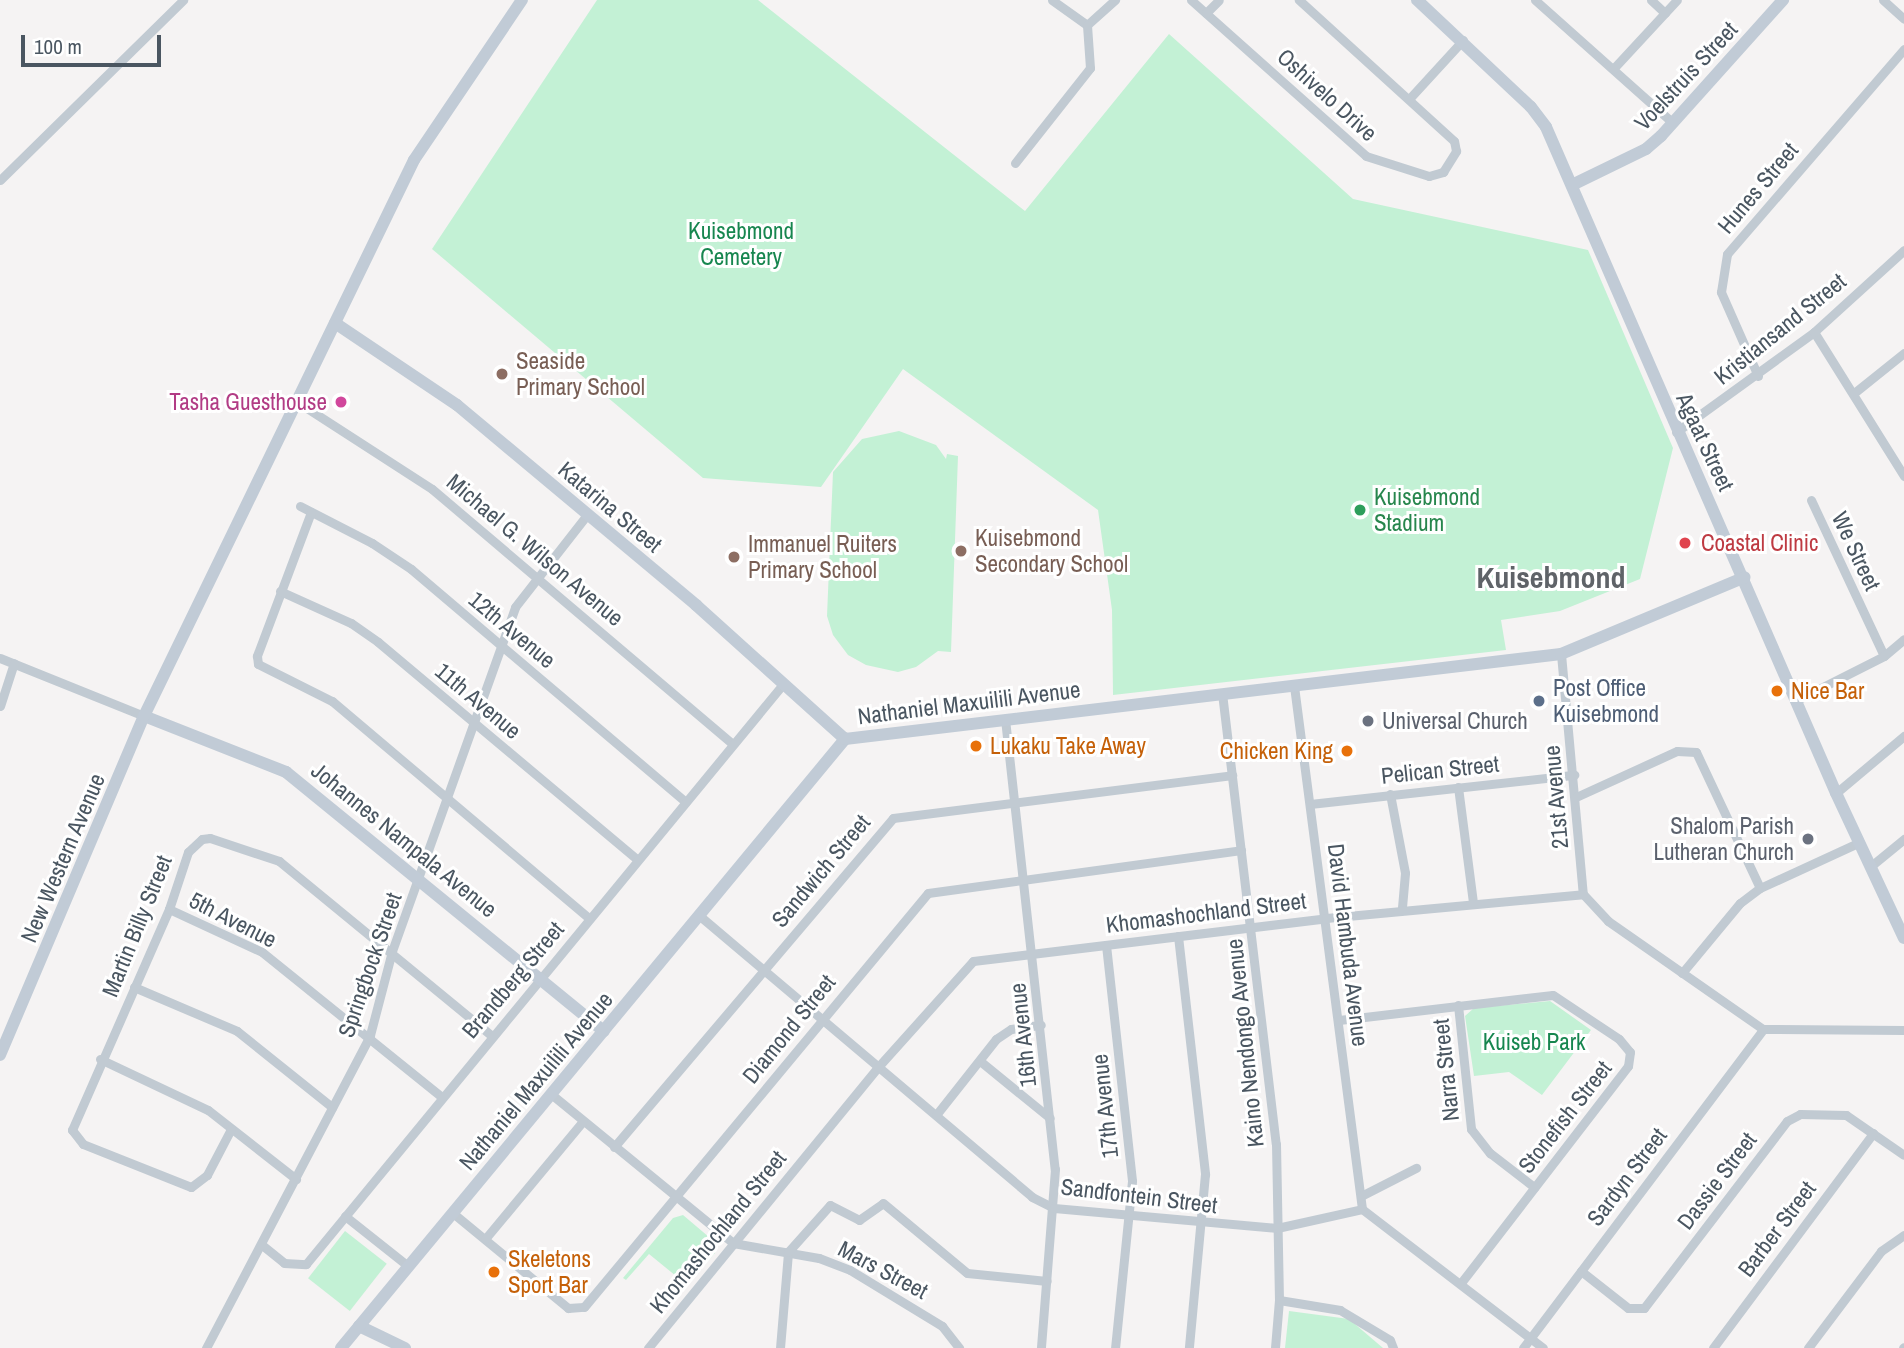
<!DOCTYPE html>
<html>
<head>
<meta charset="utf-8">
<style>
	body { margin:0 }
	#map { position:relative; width:1904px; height:1348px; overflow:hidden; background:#f5f3f3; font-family:"Archivo Narrow",sans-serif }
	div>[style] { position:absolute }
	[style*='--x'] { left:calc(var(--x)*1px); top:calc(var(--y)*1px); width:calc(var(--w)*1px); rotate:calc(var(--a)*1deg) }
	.green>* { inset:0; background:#c3f1d5; transform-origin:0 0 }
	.street>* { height:9px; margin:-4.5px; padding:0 4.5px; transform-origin:4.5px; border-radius:4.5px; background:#c1cad2 }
	.secondary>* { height:12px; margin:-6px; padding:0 6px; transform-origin:6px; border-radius:6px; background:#c1cbd6 }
	.dots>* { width:19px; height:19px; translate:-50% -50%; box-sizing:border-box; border:4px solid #fff; border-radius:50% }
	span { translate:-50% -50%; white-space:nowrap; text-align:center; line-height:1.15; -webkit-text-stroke:6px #fff; paint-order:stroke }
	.street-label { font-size:23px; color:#4a5661 }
	.park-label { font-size:23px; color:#17864f }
	.education-label { font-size:23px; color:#785e54 }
	.left { translate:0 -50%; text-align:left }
	.hotel-label { font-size:23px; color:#b23c85 }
	.right { translate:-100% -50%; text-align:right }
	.leisure-label { font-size:23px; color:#27864d }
	.health-label { font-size:23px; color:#be3a42 }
	.service-label { font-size:23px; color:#4e5e75 }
	.food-label { font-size:23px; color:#c56008 }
	.worship-label { font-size:23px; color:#5b616d }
	.district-label { font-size:30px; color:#5f6368; font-weight:700 }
	.scale { position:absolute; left:21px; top:35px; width:140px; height:32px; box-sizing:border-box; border:4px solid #4a5661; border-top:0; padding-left:9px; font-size:21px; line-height:24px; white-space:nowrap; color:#4a5661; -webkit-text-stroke:5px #fff; paint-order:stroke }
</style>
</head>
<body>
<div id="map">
	<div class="green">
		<i style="clip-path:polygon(597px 0,758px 0,1025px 211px,1169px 34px,1353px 199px,1588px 250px,1673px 448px,1640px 579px,1560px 611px,1501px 620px,1506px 650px,1113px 695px,1112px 610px,1098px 510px,903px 369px,821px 487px,703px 478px,432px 249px)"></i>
		<i style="clip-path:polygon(899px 431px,936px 445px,946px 459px,947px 454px,958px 456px,951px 652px,938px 651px,916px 667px,898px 672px,866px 665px,848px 655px,833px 635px,827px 616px,833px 472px,862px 439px)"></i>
		<i style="clip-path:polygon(1550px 1001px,1591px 1030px,1542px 1095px,1509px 1072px,1474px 1076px,1465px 1016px,1474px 1008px)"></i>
		<i style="clip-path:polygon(683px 1215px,716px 1243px,715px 1253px,687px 1285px,649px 1254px,626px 1280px,623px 1278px,673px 1218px)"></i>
		<i style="left:345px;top:1231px;width:53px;height:60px;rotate:38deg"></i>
		<i style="clip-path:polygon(1289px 1311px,1349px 1319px,1383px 1348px,1285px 1348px)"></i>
	</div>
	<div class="street">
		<i style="--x:1052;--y:0;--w:43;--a:35.5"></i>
		<i style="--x:1087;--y:25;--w:38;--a:-42"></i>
		<i style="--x:1191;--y:0;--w:234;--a:41.7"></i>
		<i style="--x:1366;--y:156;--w:66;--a:17.6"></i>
		<i style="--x:1429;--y:176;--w:15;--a:-16"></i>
		<i style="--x:1443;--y:172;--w:25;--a:-58"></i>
		<i style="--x:1456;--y:151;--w:10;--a:-101"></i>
		<i style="--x:1454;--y:141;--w:210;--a:-137.7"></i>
		<i style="--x:1535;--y:0;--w:185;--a:41.7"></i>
		<i style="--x:1651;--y:0;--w:19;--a:43"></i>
		<i style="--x:1883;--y:0;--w:28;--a:42"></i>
		<i style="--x:1206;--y:13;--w:18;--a:-45"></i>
		<i style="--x:1613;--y:69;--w:94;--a:-47.2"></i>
		<i style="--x:1409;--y:99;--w:80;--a:-47.5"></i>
		<i style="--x:1015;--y:163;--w:121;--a:-51.7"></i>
		<i style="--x:1090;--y:68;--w:43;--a:-94"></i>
		<i style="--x:0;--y:180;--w:257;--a:-44.5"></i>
		<i style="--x:1814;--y:332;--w:170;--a:58"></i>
		<i style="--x:1758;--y:376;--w:92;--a:-113.8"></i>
		<i style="--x:1721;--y:292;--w:38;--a:-81"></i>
		<i style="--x:1727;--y:254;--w:271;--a:-49.2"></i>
		<i style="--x:1854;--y:393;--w:64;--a:-38.7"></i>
		<i style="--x:299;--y:403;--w:158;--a:32.9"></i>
		<i style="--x:432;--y:489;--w:394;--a:40.3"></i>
		<i style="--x:1676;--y:432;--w:170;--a:-35.9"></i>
		<i style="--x:1814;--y:332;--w:122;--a:-42.3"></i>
		<i style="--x:1811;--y:500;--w:172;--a:64.9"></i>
		<i style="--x:300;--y:506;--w:81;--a:27.2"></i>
		<i style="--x:372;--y:543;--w:47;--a:33.7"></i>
		<i style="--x:411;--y:569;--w:360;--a:40.3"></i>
		<i style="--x:311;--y:512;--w:154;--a:110.6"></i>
		<i style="--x:257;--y:656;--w:8;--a:83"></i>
		<i style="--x:258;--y:664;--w:83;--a:26.6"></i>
		<i style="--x:332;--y:701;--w:336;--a:40.2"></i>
		<i style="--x:280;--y:591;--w:78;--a:24.3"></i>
		<i style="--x:351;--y:623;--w:33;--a:35"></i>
		<i style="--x:378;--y:642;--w:339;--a:40"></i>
		<i style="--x:1561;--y:654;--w:241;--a:84.8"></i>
		<i style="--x:0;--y:658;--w:155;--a:21.9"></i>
		<i style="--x:1294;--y:686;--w:527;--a:82.59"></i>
		<i style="--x:1222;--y:693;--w:454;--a:83.2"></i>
		<i style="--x:1276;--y:1144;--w:156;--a:88.9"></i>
		<i style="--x:1279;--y:1300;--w:48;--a:94.8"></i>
		<i style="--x:1797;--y:700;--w:97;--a:-26.8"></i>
		<i style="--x:1884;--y:656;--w:26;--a:-40"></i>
		<i style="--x:0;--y:706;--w:45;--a:-72"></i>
		<i style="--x:1005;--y:719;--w:453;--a:83.7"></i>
		<i style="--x:1055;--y:1169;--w:180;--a:94.5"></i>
		<i style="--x:1458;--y:787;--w:117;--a:82.6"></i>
		<i style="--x:1836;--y:793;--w:89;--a:-40"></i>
		<i style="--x:1390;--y:794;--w:80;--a:79.2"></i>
		<i style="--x:1405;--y:873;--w:37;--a:95"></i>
		<i style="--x:1576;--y:797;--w:111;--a:-24.5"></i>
		<i style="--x:1677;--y:751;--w:19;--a:3"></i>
		<i style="--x:1696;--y:752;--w:150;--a:64.8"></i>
		<i style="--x:1310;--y:804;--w:266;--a:-6.3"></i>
		<i style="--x:1871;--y:866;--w:43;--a:-39.3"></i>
		<i style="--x:169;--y:909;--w:102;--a:24.8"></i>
		<i style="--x:262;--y:952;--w:231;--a:38.9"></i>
		<i style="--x:701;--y:917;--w:434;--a:40.2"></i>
		<i style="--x:1032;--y:1197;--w:25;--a:27"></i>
		<i style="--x:1054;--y:1208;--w:224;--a:5.1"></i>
		<i style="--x:1277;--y:1228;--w:87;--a:-12.6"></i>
		<i style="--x:1178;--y:936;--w:240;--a:83.5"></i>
		<i style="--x:1205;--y:1174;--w:175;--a:95.3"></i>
		<i style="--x:1106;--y:945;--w:237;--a:83.7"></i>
		<i style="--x:1132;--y:1181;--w:168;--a:95.8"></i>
		<i style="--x:1682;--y:973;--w:91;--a:-50.4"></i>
		<i style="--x:1740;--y:903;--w:25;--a:-37"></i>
		<i style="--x:1760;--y:888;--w:108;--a:-24.7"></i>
		<i style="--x:134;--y:987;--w:112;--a:23.1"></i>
		<i style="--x:237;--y:1031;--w:122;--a:38.7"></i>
		<i style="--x:1458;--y:1005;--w:125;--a:84"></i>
		<i style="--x:1471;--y:1129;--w:31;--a:52"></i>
		<i style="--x:1490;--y:1153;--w:56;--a:37.7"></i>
		<i style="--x:1339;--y:1020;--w:215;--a:-6.7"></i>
		<i style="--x:1553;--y:995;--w:79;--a:33.7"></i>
		<i style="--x:1619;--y:1039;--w:17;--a:50"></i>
		<i style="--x:1630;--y:1052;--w:14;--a:98"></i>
		<i style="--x:1628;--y:1066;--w:274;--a:127.6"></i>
		<i style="--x:100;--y:1059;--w:119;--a:25.3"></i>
		<i style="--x:208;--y:1110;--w:112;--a:38.1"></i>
		<i style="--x:980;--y:1061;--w:90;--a:39.2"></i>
		<i style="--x:551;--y:1094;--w:235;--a:39.3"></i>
		<i style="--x:733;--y:1243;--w:87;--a:9.9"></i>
		<i style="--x:819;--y:1258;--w:33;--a:21"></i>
		<i style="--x:850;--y:1270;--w:108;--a:31.3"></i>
		<i style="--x:942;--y:1326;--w:28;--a:52"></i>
		<i style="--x:936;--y:1115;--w:97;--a:-51.7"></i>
		<i style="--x:996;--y:1039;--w:18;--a:-34"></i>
		<i style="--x:1011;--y:1029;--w:30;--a:-8"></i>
		<i style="--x:231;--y:1129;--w:52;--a:117.6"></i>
		<i style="--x:207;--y:1175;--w:20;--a:143"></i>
		<i style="--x:191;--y:1187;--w:116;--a:-158.3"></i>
		<i style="--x:83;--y:1144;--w:18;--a:-128"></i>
		<i style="--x:72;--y:1130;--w:241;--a:-66.3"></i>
		<i style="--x:169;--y:909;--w:60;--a:-71.6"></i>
		<i style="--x:188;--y:852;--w:19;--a:-43"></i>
		<i style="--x:202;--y:839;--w:8;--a:-7"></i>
		<i style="--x:210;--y:838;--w:73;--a:18.4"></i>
		<i style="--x:279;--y:861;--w:276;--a:39.4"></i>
		<i style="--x:614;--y:1147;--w:431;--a:-49.7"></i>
		<i style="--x:893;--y:818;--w:342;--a:-7.2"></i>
		<i style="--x:1361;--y:1196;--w:62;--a:-27"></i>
		<i style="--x:1362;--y:1209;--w:228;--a:37.5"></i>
		<i style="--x:454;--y:1214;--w:148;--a:39.5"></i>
		<i style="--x:568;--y:1308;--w:16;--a:-4"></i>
		<i style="--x:584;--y:1307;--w:538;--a:-50.28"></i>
		<i style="--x:928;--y:893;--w:316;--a:-7.8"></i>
		<i style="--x:345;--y:1216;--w:80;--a:38.4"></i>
		<i style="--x:485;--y:1239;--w:153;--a:-50.3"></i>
		<i style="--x:262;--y:1245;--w:28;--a:39"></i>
		<i style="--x:284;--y:1263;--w:22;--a:3"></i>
		<i style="--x:306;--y:1264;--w:752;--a:-50.56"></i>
		<i style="--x:1581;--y:1271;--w:60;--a:38.2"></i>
		<i style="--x:1628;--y:1308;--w:16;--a:0"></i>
		<i style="--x:1644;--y:1308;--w:235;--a:-52.6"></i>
		<i style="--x:1787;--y:1121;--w:15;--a:-28"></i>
		<i style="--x:1800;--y:1114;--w:46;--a:1.2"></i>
		<i style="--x:1846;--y:1115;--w:70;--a:34.6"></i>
		<i style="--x:1279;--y:1300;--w:62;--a:9.3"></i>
		<i style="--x:1340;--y:1310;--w:58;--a:31"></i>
		<i style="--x:1390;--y:1340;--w:9;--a:69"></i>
		<i style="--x:206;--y:1348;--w:353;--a:-62.3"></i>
		<i style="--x:370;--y:1035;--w:87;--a:-75.3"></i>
		<i style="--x:392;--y:951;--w:365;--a:-70.3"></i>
		<i style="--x:515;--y:607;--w:117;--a:-52"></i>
		<i style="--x:648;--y:1348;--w:363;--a:-50.7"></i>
		<i style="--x:878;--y:1067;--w:142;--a:-48.1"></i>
		<i style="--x:973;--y:961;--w:356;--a:-6.9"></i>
		<i style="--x:1326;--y:918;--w:258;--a:-5.3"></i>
		<i style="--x:1583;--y:894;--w:37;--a:47"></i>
		<i style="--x:1608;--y:921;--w:189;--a:34.9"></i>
		<i style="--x:1763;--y:1029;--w:141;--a:0.4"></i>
		<i style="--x:780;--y:1348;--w:96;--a:-85.2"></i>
		<i style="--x:788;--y:1252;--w:63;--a:-48.2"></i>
		<i style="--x:830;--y:1205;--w:33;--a:27"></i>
		<i style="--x:859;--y:1220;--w:29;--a:-35"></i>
		<i style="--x:883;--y:1203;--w:109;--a:39.8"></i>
		<i style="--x:967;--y:1273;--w:80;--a:5.7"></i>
		<i style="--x:1523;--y:1348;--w:399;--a:-53"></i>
		<i style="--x:1713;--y:1348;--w:268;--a:-53.3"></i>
		<i style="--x:1808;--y:1348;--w:121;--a:-53"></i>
		<i style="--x:1881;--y:1251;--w:28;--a:-35"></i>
		<i style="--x:1903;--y:1348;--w:1;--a:-45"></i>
	</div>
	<div class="secondary">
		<i style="--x:1417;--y:0;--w:156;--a:43.2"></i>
		<i style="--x:1531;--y:107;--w:25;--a:53"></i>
		<i style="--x:1546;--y:127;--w:726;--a:66.47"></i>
		<i style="--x:1836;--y:793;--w:160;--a:64.9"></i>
		<i style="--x:1572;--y:185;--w:82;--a:-25.9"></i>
		<i style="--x:1646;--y:149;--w:20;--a:-41"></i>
		<i style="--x:1661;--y:136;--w:183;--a:-48.1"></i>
		<i style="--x:335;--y:323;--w:147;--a:33.9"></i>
		<i style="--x:457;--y:405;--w:312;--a:39.9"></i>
		<i style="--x:696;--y:605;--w:200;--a:42"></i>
		<i style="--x:144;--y:716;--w:153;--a:21.5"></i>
		<i style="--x:286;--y:772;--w:410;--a:39.2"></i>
		<i style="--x:0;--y:1055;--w:368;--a:-67"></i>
		<i style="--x:144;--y:716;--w:618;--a:-64.1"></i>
		<i style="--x:414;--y:160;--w:193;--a:-56"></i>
		<i style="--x:359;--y:1326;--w:51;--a:25.6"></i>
		<i style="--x:341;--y:1348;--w:791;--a:-50.39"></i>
		<i style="--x:845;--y:739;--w:721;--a:-6.77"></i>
		<i style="--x:1561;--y:654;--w:199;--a:-22.7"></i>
	</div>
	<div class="dots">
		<i style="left:502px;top:374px;background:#8d6e63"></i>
		<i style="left:341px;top:402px;background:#d1479c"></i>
		<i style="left:1360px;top:510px;background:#2e9e5b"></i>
		<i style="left:1685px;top:543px;background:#e0444e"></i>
		<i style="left:961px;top:551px;background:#8d6e63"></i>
		<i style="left:734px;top:557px;background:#8d6e63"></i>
		<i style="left:1777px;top:691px;background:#e8710a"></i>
		<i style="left:1539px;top:701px;background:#5c6f8a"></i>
		<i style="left:1368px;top:721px;background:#6b7280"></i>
		<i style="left:976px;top:746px;background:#e8710a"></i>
		<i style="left:1347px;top:751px;background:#e8710a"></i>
		<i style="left:1808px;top:839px;background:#6b7280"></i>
		<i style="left:494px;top:1272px;background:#e8710a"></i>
	</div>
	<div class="street-label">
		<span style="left:1686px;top:76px;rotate:-47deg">Voelstruis Street</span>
		<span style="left:1327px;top:95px;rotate:42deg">Oshivelo Drive</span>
		<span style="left:1758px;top:188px;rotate:-50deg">Hunes Street</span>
		<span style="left:1780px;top:329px;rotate:-39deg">Kristiansand Street</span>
		<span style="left:1705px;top:442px;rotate:65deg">Agaat Street</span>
		<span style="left:610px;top:507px;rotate:40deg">Katarina Street</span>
		<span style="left:535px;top:550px;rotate:40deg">Michael G. Wilson Avenue</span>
		<span style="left:1856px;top:551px;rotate:65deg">We Street</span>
		<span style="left:512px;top:630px;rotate:40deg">12th Avenue</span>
		<span style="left:478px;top:701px;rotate:40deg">11th Avenue</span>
		<span style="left:969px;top:703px;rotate:-7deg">Nathaniel Maxuilili Avenue</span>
		<span style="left:1440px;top:770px;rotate:-6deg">Pelican Street</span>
		<span style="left:1556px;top:797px;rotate:-95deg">21st Avenue</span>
		<span style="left:404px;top:840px;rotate:39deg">Johannes Nampala Avenue</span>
		<span style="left:63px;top:858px;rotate:-67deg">New Western Avenue</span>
		<span style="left:821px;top:871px;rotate:-50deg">Sandwich Street</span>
		<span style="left:1206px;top:913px;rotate:-7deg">Khomashochland Street</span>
		<span style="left:233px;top:920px;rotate:27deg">5th Avenue</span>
		<span style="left:137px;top:926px;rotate:-68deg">Martin Billy Street</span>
		<span style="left:1348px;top:945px;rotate:83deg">David Hambuda Avenue</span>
		<span style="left:370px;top:965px;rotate:-71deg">Springbock Street</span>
		<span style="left:513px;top:980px;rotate:-50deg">Brandberg Street</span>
		<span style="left:789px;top:1029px;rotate:-51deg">Diamond Street</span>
		<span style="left:1023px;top:1035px;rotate:-96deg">16th Avenue</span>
		<span style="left:1245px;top:1043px;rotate:-96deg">Kaino Nendongo Avenue</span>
		<span style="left:1446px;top:1070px;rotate:-96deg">Narra Street</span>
		<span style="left:536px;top:1081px;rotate:-50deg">Nathaniel Maxuilili Avenue</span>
		<span style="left:1105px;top:1106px;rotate:-96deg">17th Avenue</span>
		<span style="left:1565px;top:1117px;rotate:-52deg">Stonefish Street</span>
		<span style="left:1627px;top:1177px;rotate:-53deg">Sardyn Street</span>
		<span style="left:1717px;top:1181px;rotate:-53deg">Dassie Street</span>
		<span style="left:1139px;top:1196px;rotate:7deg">Sandfontein Street</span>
		<span style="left:1777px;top:1229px;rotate:-53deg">Barber Street</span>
		<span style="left:718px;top:1232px;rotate:-51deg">Khomashochland Street</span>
		<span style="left:883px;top:1270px;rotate:28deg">Mars Street</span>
	</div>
	<div class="park-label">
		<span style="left:741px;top:244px">Kuisebmond<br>Cemetery</span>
		<span style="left:1534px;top:1042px">Kuiseb Park</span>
	</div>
	<div class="education-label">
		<span class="left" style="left:516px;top:374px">Seaside<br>Primary School</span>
		<span class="left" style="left:975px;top:551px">Kuisebmond<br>Secondary School</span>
		<span class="left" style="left:748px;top:557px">Immanuel Ruiters<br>Primary School</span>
	</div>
	<div class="hotel-label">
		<span class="right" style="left:327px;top:402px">Tasha Guesthouse</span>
	</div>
	<div class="leisure-label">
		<span class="left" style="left:1374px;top:510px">Kuisebmond<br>Stadium</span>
	</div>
	<div class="health-label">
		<span class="left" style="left:1701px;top:543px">Coastal Clinic</span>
	</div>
	<div class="service-label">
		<span class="left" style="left:1553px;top:701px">Post Office<br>Kuisebmond</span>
	</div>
	<div class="food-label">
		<span class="left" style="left:1791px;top:691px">Nice Bar</span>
		<span class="left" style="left:990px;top:746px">Lukaku Take Away</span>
		<span class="right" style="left:1333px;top:751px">Chicken King</span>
		<span class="left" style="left:508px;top:1272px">Skeletons<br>Sport Bar</span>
	</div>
	<div class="worship-label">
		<span class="left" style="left:1382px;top:721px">Universal Church</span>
		<span class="right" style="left:1794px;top:839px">Shalom Parish<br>Lutheran Church</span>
	</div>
	<div class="district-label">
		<span style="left:1551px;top:577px">Kuisebmond</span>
	</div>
	<div class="scale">100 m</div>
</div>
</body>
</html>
